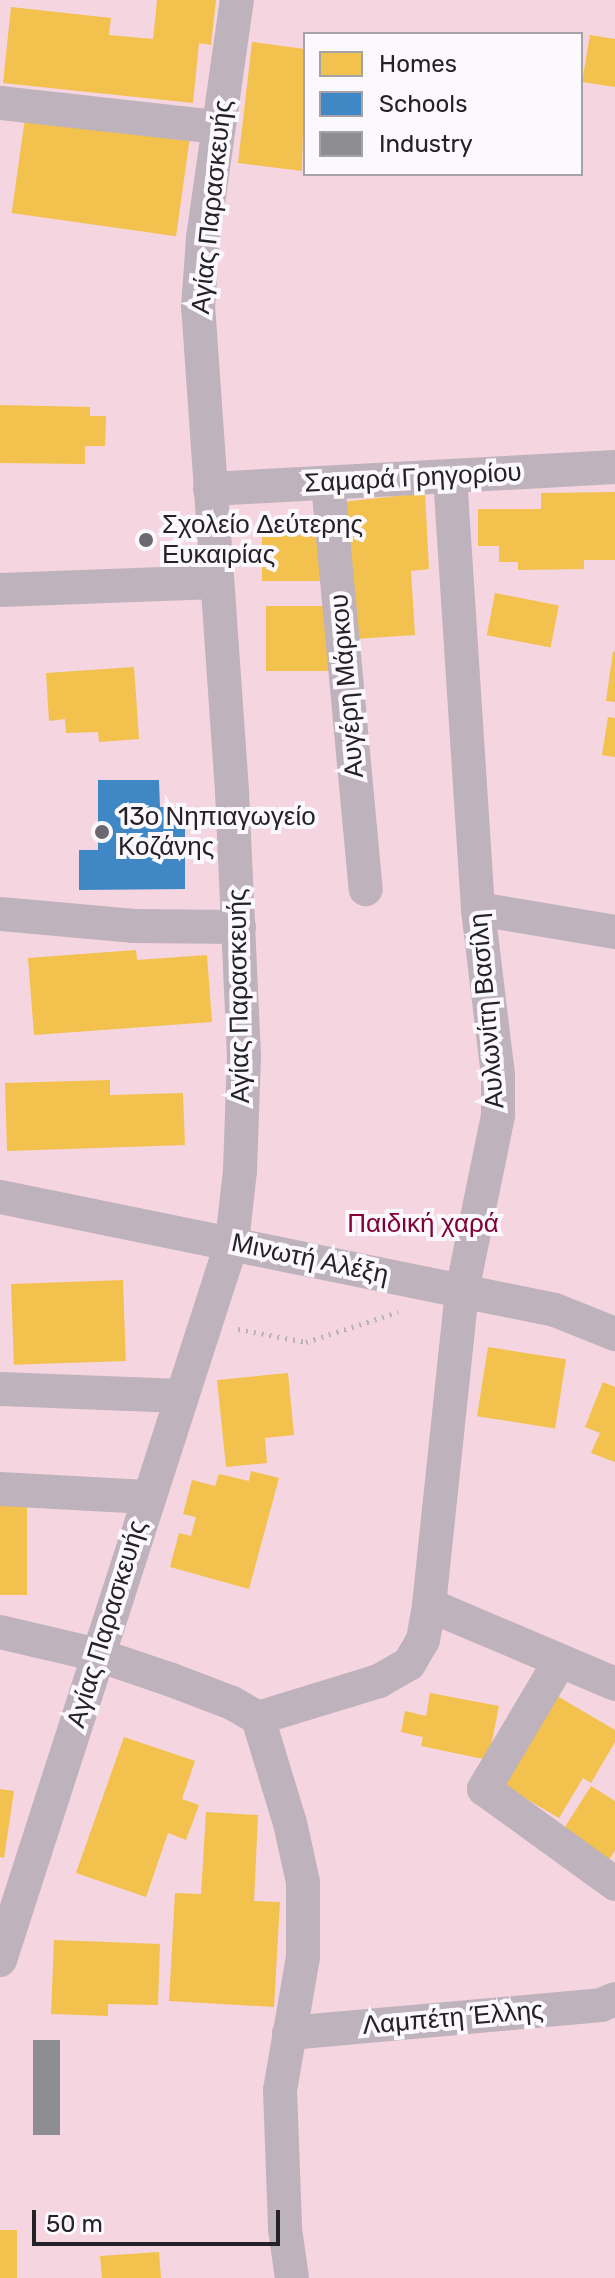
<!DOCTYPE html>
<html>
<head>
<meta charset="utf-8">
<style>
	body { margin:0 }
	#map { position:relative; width:615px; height:2278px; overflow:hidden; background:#f2edf7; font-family:Rubik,sans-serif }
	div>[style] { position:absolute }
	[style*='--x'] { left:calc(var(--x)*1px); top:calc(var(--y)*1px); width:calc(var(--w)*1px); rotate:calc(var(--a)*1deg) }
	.green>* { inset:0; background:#f5d5df }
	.homes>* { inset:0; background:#f2c14e; transform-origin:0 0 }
	.schools>* { inset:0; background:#3f88c5 }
	.industry>* { inset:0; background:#8d8d92; transform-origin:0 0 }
	.path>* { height:5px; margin-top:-2.5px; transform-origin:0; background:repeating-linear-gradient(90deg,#bab2ba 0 2px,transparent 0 8px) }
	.minor>* { height:34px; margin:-17px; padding:0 17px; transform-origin:17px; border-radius:17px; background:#beb2bc }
	.dots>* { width:22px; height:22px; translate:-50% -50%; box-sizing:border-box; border:4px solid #fbf9fd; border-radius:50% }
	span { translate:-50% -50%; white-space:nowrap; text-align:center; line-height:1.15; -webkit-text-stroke:8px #fbf9fd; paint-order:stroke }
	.street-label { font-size:26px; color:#242128 }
	.poi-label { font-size:26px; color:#242128 }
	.left { translate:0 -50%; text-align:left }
	.park-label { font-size:26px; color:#830039 }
	.legend { position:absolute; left:303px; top:32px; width:280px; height:144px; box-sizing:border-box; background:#fbf9fd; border:2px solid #a5a3a8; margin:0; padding:10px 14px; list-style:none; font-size:24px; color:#242128 }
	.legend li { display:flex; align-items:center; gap:16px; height:40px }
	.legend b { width:40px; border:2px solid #a5a3a8 }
	.scale { position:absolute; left:32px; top:2210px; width:248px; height:36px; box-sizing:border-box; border:4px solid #242128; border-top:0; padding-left:10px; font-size:24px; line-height:28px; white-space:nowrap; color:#242128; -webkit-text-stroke:6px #fbf9fd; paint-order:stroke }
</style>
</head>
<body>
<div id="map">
	<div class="green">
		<i style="clip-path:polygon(evenodd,0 0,615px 0,615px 2278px,0 2278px,0 0,305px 34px,581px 34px,581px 174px,305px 174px,305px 34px)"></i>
	</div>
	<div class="homes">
		<i style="clip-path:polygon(157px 0,216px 0,211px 45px,199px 43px,193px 103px,3px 83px,11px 7px,111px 18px,109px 35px,153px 39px)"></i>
		<i style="clip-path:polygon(590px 35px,615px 39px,615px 87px,582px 82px)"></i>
		<i style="clip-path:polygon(252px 42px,305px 49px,302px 171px,238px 163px)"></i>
		<i style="left:25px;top:118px;width:166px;height:96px;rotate:8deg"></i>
		<i style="clip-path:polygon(0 405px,90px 407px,90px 416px,106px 416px,105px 446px,85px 446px,85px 464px,0 463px)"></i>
		<i style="clip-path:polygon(615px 492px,615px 560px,584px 560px,584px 569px,518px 570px,518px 562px,499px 562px,499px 546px,478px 546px,478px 509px,541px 509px,541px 493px)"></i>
		<i style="clip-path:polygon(425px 493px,429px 569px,411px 571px,415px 635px,355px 639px,341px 502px)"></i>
		<i style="left:262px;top:530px;width:67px;height:51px"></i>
		<i style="left:495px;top:593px;width:65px;height:43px;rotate:11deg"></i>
		<i style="left:266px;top:606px;width:68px;height:65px"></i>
		<i style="clip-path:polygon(613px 651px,615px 652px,615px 702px,606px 701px)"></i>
		<i style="clip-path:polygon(134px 667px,139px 739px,99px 742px,98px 732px,66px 733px,65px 719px,49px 721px,46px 673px)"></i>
		<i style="clip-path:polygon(608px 717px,615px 718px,615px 757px,602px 755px)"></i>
		<i style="clip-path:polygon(136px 950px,137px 960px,207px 955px,212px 1022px,34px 1035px,28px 958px)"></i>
		<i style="clip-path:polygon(110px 1080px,110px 1095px,183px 1093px,185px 1145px,7px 1151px,5px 1083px)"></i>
		<i style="left:123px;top:1280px;width:81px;height:112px;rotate:88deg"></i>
		<i style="left:488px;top:1347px;width:79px;height:70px;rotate:9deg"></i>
		<i style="clip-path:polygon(288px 1373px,294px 1435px,265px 1438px,267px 1463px,226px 1467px,217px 1380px)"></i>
		<i style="clip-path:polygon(603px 1382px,615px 1387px,615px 1462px,591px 1453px,600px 1433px,585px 1427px)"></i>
		<i style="clip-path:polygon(251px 1471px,279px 1478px,249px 1589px,170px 1567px,179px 1533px,191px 1536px,196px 1517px,183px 1514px,192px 1480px,215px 1486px,219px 1474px,249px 1481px)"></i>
		<i style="left:0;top:1500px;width:27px;height:95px"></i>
		<i style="clip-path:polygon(430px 1693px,499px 1706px,488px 1760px,421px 1746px,423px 1737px,401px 1732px,405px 1711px,426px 1716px)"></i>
		<i style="clip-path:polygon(552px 1693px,615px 1730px,615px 1742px,591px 1783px,583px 1778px,559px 1818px,499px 1783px)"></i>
		<i style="clip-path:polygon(124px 1737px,195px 1761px,182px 1799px,199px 1805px,186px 1840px,168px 1833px,146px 1897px,76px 1873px)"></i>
		<i style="clip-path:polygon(591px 1786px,615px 1801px,615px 1850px,609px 1860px,563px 1830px)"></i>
		<i style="clip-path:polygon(0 1789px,14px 1791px,4px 1858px,0 1857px)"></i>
		<i style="clip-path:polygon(206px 1812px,258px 1815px,254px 1901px,280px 1902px,274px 2007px,169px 2001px,175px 1893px,201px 1894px)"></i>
		<i style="clip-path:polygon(54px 1940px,160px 1944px,158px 2005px,108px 2004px,108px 2016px,51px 2014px)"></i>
		<i style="left:0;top:2230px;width:17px;height:48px"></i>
		<i style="clip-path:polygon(159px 2252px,161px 2278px,102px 2278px,100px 2256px)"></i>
	</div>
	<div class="schools">
		<i style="clip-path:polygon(98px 780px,159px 780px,160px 807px,185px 807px,185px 889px,79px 890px,79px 850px,98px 850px)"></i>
	</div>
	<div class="industry">
		<i style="left:60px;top:2040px;width:95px;height:27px;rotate:90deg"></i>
	</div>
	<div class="path">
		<i style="--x:238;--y:1329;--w:69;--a:10.8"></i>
		<i style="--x:306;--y:1342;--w:97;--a:-18.1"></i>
	</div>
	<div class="minor">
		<i style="--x:0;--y:103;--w:219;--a:6.3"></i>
		<i style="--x:328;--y:483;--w:408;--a:84.7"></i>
		<i style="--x:210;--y:489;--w:406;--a:-3.1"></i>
		<i style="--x:0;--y:590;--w:217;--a:-2.1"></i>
		<i style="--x:478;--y:909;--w:139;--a:9.5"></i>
		<i style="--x:0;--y:914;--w:135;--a:5.1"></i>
		<i style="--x:134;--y:926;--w:105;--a:0.5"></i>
		<i style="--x:0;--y:1197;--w:566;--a:11.51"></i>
		<i style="--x:555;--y:1310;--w:65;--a:21.8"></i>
		<i style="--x:0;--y:1389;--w:181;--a:2.2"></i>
		<i style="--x:0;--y:1489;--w:147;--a:3.1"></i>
		<i style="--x:429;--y:1605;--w:202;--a:23"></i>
		<i style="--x:0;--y:1632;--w:101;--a:13.2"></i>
		<i style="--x:98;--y:1655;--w:75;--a:18.7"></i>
		<i style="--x:169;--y:1679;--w:67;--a:20.9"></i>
		<i style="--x:232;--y:1703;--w:30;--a:30"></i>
		<i style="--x:258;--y:1718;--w:110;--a:73.1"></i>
		<i style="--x:290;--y:1823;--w:60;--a:77.6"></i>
		<i style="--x:303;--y:1882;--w:75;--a:90"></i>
		<i style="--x:303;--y:1957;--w:135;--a:99.8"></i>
		<i style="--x:280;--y:2090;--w:139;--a:87.9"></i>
		<i style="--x:285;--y:2229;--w:49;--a:81.9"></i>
		<i style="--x:560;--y:1661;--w:149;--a:120.7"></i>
		<i style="--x:484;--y:1789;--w:162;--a:35.9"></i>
		<i style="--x:258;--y:1718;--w:127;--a:-17"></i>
		<i style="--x:379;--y:1681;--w:34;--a:-30"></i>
		<i style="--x:409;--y:1664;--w:28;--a:-60"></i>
		<i style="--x:423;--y:1640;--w:36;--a:-80"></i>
		<i style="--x:429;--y:1605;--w:316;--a:-84"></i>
		<i style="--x:462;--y:1291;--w:180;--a:-78.4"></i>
		<i style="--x:498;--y:1115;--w:40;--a:-90"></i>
		<i style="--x:498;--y:1075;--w:167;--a:-96.9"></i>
		<i style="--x:478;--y:909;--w:434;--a:-93.7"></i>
		<i style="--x:0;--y:1960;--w:755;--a:-72.09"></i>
		<i style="--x:232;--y:1242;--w:71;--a:-83.6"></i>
		<i style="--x:240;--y:1171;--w:115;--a:-88"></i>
		<i style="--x:244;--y:1056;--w:265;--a:-92.6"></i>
		<i style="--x:232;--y:791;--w:484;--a:-94"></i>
		<i style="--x:198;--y:308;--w:70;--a:-85.9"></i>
		<i style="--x:203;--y:238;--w:240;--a:-81.9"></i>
		<i style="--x:289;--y:2033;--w:313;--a:-5.1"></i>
		<i style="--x:601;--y:2005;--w:15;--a:-23"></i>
	</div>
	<div class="dots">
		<i style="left:146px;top:540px;background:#6c6870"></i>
		<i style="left:102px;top:832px;background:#6c6870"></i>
	</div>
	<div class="street-label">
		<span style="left:212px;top:207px;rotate:-84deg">Αγίας Παρασκευής</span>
		<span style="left:413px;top:478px;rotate:-3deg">Σαμαρά Γρηγορίου</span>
		<span style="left:347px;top:686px;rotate:-95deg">Αυγέρη Μάρκου</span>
		<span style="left:239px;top:996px;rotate:-91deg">Αγίας Παρασκευής</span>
		<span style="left:487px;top:1011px;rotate:-95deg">Αυλωνίτη Βασίλη</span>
		<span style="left:310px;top:1259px;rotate:12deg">Μινωτή Αλέξη</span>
		<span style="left:107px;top:1624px;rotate:-73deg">Αγίας Παρασκευής</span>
		<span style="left:453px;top:2018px;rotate:-5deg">Λαμπέτη Έλλης</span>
	</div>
	<div class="poi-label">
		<span class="left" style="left:162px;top:540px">Σχολείο Δεύτερης<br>Ευκαιρίας</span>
		<span class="left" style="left:118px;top:832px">13ο Νηπιαγωγείο<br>Κοζάνης</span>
	</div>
	<div class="park-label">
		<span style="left:423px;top:1224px">Παιδική χαρά</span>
	</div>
	<ul class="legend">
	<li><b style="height:22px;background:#f2c14e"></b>Homes</li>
	<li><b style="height:22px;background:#3f88c5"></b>Schools</li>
	<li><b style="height:22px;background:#8d8d92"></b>Industry</li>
	</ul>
	<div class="scale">50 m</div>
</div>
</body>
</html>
